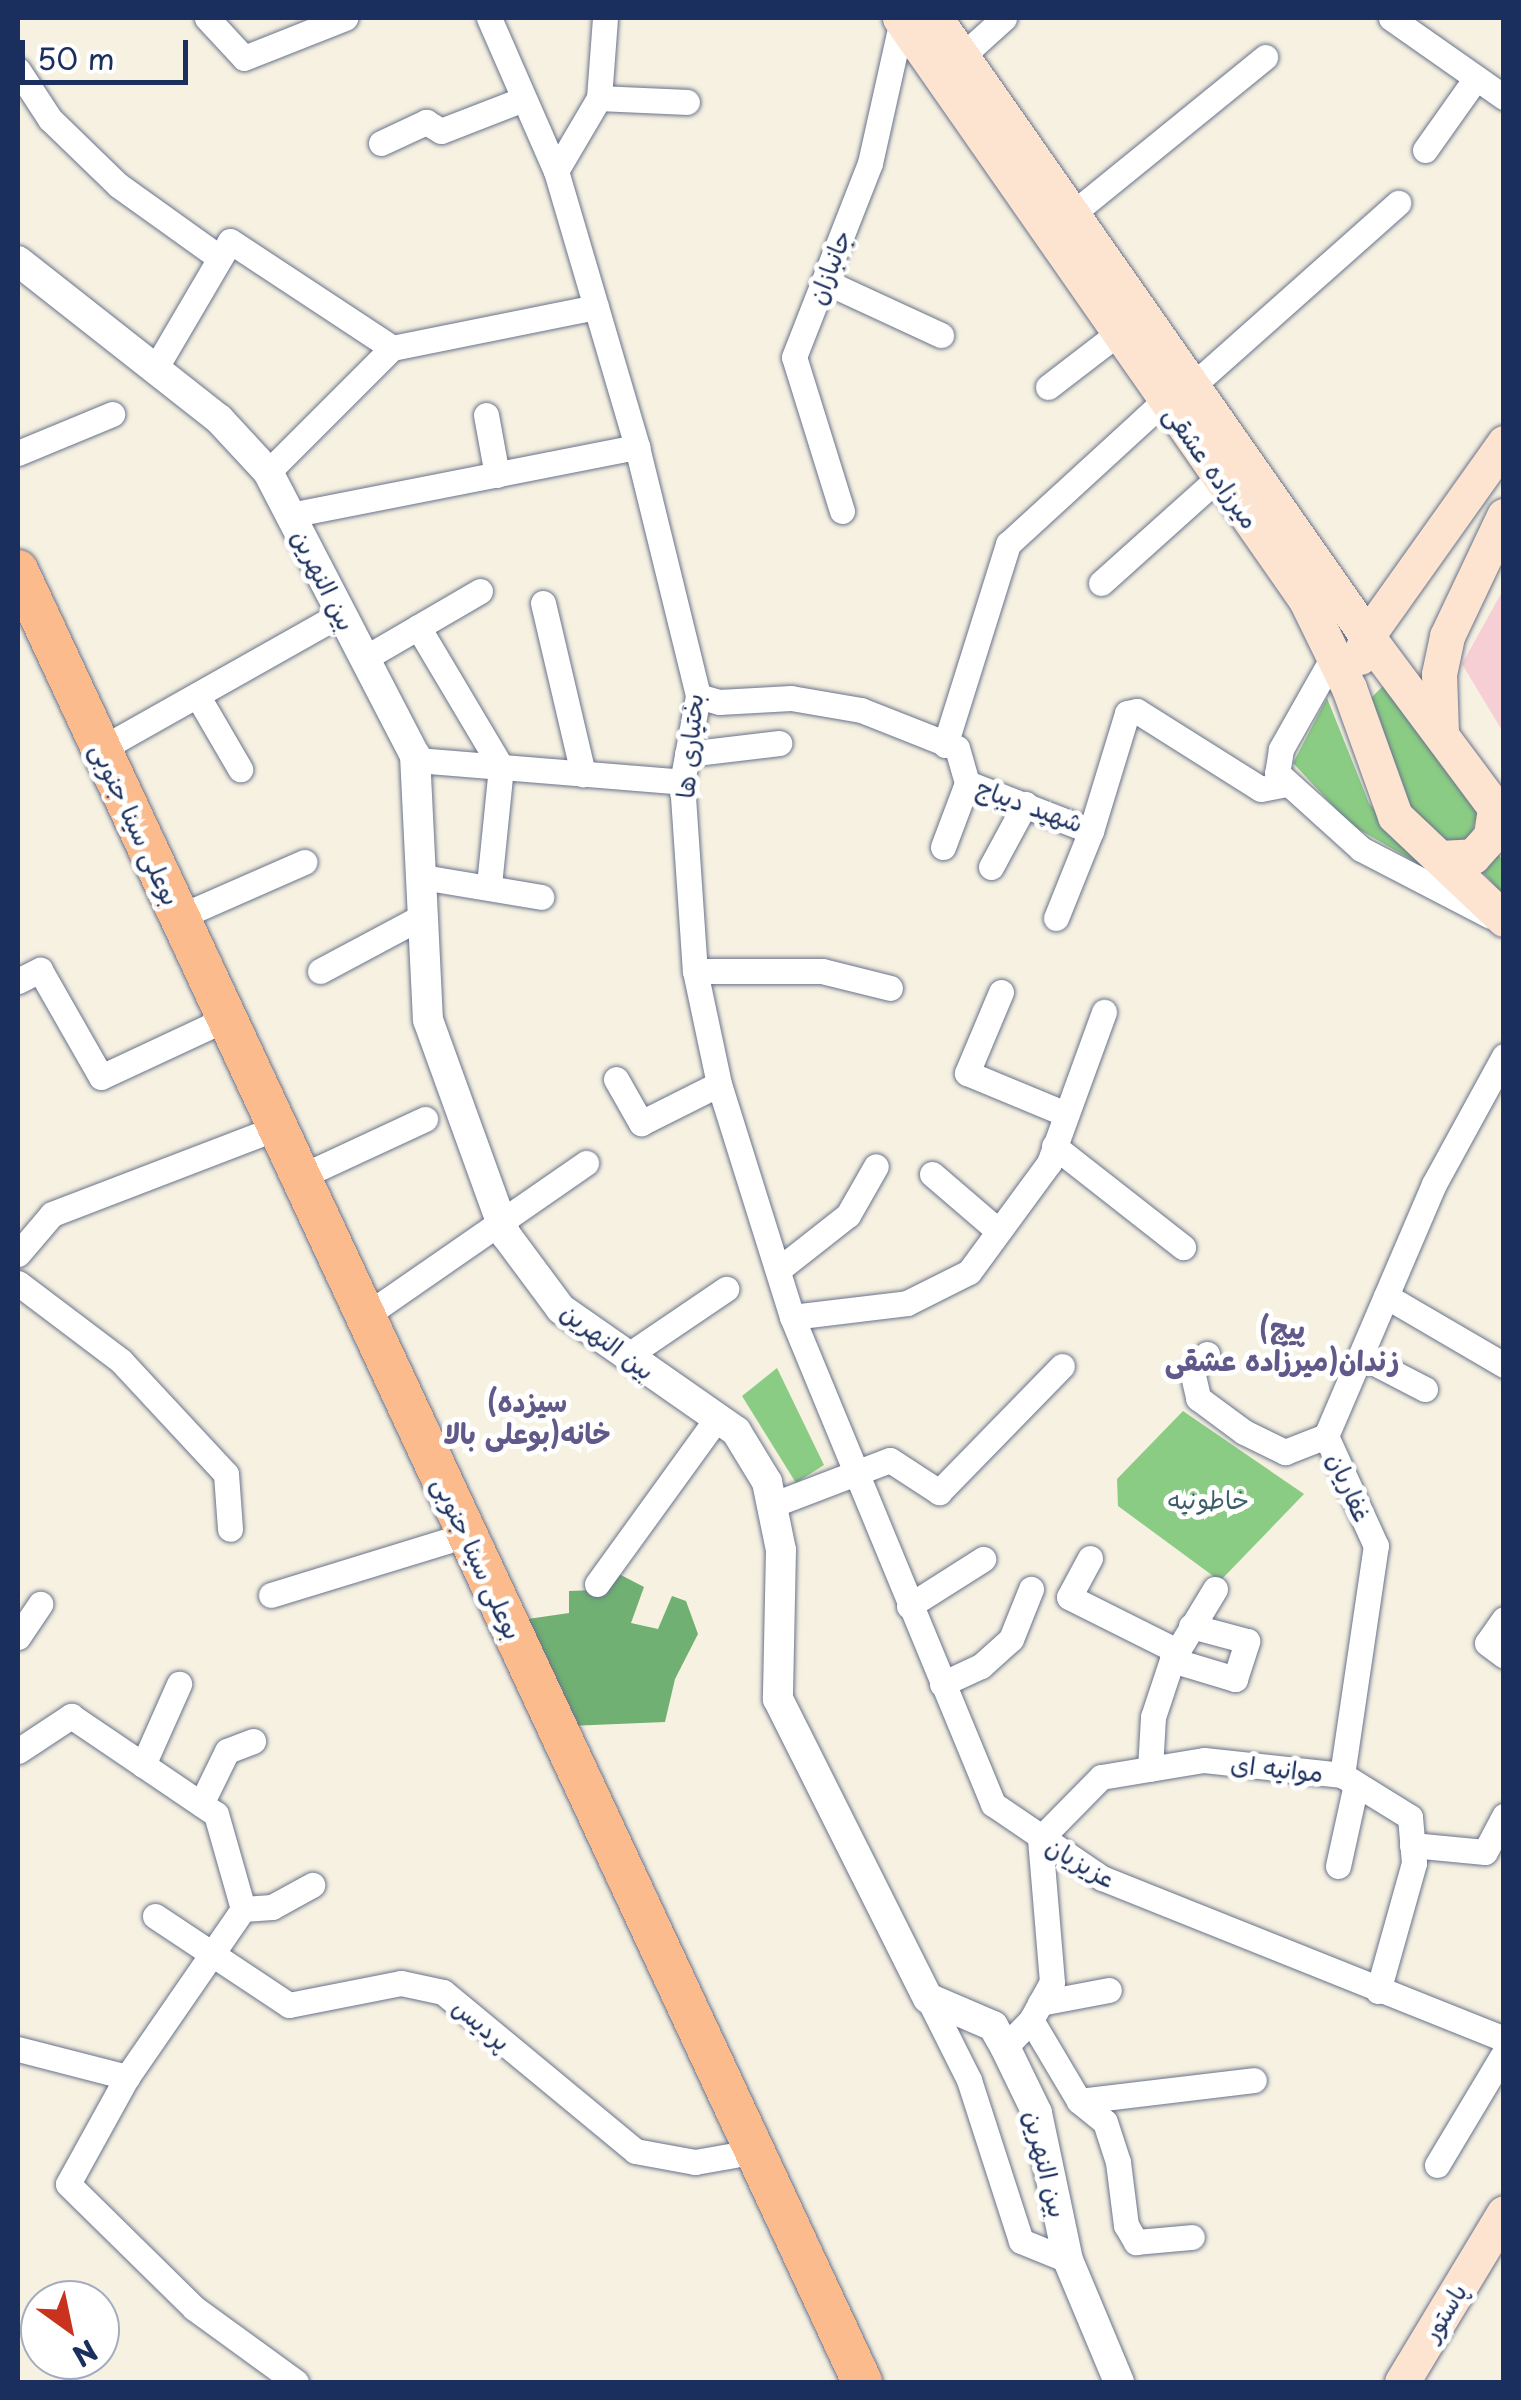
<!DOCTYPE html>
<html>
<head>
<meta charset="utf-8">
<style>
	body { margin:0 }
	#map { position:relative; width:1521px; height:2400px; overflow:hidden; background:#f6f1e1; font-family:"Playpen Sans","Playpen Sans Arabic",sans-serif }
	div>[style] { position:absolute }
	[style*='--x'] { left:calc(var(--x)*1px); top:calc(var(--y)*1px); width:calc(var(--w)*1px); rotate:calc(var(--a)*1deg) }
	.built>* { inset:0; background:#f6cfd5 }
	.green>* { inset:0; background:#8bcc84 }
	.forest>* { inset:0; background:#70b072 }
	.roads { filter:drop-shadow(0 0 2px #68738c) drop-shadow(0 0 2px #68738c) }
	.minor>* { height:25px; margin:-12.5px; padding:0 12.5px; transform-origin:12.5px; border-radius:12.5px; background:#fff }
	.tertiary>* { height:30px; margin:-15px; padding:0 15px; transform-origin:15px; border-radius:15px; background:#fff }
	.secondary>* { height:35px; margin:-17.5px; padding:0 17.5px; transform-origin:17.5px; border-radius:17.5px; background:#fde4d1 }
	.primary>* { height:40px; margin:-20px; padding:0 20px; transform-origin:20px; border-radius:20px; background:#fbbb8c }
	span { translate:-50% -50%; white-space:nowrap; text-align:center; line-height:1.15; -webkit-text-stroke:10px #fff; paint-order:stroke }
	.street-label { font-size:25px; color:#1b2f5e }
	.park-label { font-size:25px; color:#3d5e69 }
	.neighbourhood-label { font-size:28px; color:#60598a; font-weight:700 }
	.frame { position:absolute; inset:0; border:20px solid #1b2f5e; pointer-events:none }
	.north { position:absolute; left:20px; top:2280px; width:100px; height:100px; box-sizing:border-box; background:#fff; border:2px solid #a4acbf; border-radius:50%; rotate:147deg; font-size:28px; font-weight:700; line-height:40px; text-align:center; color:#1b2f5e }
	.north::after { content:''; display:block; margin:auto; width:35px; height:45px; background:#c8321e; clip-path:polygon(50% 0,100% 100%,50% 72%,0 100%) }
	.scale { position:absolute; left:20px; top:40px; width:168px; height:45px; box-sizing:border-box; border:5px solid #1b2f5e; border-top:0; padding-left:12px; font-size:30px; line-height:35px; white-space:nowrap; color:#1b2f5e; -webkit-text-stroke:8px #fff; paint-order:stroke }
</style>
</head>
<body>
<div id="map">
	<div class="built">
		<i style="clip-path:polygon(1503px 590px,1504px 732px,1503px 732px,1462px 664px)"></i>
	</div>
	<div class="green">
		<i style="clip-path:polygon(1383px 686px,1479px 809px,1470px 839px,1448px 846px,1417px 824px,1367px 702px)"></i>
		<i style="clip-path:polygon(1327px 698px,1369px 803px,1419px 864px,1351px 825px,1293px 763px)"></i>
		<i style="clip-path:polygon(1494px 848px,1503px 861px,1503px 895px,1476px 864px)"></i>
		<i style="clip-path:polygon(777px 1368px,824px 1465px,796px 1483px,742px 1396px)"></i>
		<i style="clip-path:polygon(1183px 1411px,1304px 1494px,1220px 1581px,1118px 1506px,1117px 1479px)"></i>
	</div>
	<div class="forest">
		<i style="clip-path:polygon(619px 1574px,644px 1587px,631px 1623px,658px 1629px,672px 1596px,686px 1601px,698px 1634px,675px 1679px,665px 1722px,569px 1726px,521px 1620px,569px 1613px,569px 1591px,594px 1590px)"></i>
	</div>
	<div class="roads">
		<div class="minor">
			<i style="--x:207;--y:18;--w:54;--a:47.2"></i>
			<i style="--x:244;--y:58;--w:109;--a:-21.6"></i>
			<i style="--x:489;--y:18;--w:167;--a:66.4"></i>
			<i style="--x:556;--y:171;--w:288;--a:73.6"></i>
			<i style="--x:637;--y:447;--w:256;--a:76.2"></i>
			<i style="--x:698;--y:696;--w:87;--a:100.5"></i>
			<i style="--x:682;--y:782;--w:189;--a:86.1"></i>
			<i style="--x:695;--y:971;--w:116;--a:78"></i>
			<i style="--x:719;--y:1084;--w:244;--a:72.6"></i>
			<i style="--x:792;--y:1317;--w:527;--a:67.57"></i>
			<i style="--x:993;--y:1804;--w:132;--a:34.2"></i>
			<i style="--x:1102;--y:1878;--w:433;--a:21.8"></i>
			<i style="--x:1391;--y:18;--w:138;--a:35"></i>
			<i style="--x:962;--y:56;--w:57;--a:-42.1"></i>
			<i style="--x:18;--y:70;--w:59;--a:56.9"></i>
			<i style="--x:50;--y:119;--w:95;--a:44.1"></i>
			<i style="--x:118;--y:185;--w:125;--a:35.6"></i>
			<i style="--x:599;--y:98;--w:88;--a:2.6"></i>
			<i style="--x:381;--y:143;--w:50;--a:-25"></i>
			<i style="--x:426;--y:122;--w:17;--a:31"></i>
			<i style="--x:441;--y:131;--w:86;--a:-21.2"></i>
			<i style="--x:1425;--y:150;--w:88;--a:-54.7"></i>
			<i style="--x:556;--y:171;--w:85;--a:-59.5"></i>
			<i style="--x:599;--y:98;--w:80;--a:-85.7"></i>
			<i style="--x:1072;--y:214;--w:249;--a:-39.1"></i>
			<i style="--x:824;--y:281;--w:129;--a:24.8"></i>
			<i style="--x:392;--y:348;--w:208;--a:-11.4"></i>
			<i style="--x:155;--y:369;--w:148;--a:-59.6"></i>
			<i style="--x:230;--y:241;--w:194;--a:33.4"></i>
			<i style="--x:1192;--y:386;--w:276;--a:-41.6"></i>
			<i style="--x:1048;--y:387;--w:87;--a:-37.5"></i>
			<i style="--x:486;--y:415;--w:61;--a:79.6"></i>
			<i style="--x:18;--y:453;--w:102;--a:-22.5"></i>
			<i style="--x:268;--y:472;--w:175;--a:-45"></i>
			<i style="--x:842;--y:511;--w:161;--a:-107.3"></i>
			<i style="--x:794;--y:357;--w:208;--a:-68.6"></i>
			<i style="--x:870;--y:163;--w:147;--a:-77.4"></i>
			<i style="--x:290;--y:515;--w:354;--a:-11.1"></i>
			<i style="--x:1101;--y:583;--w:159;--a:-41.9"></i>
			<i style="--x:543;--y:603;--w:176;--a:76.8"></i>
			<i style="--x:418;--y:627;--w:163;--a:59.3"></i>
			<i style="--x:501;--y:767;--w:119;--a:95.8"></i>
			<i style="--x:1333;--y:657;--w:106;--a:119.5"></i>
			<i style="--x:1281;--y:749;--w:24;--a:99"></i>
			<i style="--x:1277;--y:773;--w:113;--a:42.1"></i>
			<i style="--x:1361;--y:849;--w:145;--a:27.4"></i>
			<i style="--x:365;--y:658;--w:133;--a:-30.2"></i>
			<i style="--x:197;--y:695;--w:86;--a:59.8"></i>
			<i style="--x:698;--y:696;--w:22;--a:16"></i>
			<i style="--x:719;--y:702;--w:72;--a:-3.2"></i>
			<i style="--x:791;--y:698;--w:71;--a:9.7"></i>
			<i style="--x:861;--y:710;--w:103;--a:21.6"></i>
			<i style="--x:957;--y:748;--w:36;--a:74"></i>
			<i style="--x:967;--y:783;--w:133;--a:21.2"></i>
			<i style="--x:1091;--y:831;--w:123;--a:-73"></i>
			<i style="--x:1127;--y:713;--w:10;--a:-11"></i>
			<i style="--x:1137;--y:711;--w:146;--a:32.2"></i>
			<i style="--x:1261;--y:789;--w:26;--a:-11"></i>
			<i style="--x:945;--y:745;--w:211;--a:-72.6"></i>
			<i style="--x:1008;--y:544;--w:212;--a:-42.5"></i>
			<i style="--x:101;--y:749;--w:275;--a:-29.4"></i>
			<i style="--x:687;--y:754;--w:93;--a:-6.8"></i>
			<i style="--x:417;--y:760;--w:266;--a:4.7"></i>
			<i style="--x:943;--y:847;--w:68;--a:-69.4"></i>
			<i style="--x:991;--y:867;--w:72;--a:-61.6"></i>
			<i style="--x:422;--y:877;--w:121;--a:9.5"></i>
			<i style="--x:179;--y:917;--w:137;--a:-23.7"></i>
			<i style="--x:1056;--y:918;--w:94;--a:-68.1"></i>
			<i style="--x:320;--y:971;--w:117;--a:-28.1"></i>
			<i style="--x:695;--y:971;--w:127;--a:0"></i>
			<i style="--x:822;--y:971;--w:70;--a:14"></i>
			<i style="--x:18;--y:981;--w:25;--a:-27"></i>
			<i style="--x:40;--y:970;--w:123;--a:60.3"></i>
			<i style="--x:101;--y:1077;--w:118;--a:-25"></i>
			<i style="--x:1001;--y:992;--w:88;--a:112.8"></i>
			<i style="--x:967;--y:1073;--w:107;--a:22.5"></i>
			<i style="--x:616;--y:1079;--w:51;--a:60.4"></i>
			<i style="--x:641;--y:1123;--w:87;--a:-26.6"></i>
			<i style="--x:1054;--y:1146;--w:164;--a:38.1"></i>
			<i style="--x:932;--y:1174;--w:86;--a:40.7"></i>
			<i style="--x:300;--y:1177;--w:138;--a:-24.9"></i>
			<i style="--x:18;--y:1254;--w:52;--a:-49.6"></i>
			<i style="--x:52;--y:1214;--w:221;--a:-21"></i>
			<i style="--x:778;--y:1270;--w:89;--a:-38.2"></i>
			<i style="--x:848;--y:1215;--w:56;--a:-60.3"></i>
			<i style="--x:18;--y:1283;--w:129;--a:37.1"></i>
			<i style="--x:121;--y:1361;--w:154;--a:47.1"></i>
			<i style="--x:226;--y:1474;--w:55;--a:85.8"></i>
			<i style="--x:1386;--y:1296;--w:137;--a:30.3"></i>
			<i style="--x:365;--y:1316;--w:269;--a:-34.7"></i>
			<i style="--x:792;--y:1317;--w:116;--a:-6.9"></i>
			<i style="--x:907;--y:1303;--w:69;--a:-26.6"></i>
			<i style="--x:969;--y:1272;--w:135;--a:-53.7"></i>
			<i style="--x:1049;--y:1163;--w:161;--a:-70"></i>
			<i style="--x:1207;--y:1354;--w:23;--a:131"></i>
			<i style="--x:1192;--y:1371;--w:28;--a:77"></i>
			<i style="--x:1198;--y:1398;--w:57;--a:36.5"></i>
			<i style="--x:1244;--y:1432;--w:46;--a:26"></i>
			<i style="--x:1285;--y:1452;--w:44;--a:-21.3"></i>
			<i style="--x:627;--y:1356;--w:120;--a:-34.1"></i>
			<i style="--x:1361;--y:1356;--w:72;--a:27.3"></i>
			<i style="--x:772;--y:1505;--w:126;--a:-20.9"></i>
			<i style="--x:890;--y:1460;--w:59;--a:33.1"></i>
			<i style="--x:939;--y:1492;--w:176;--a:-45.7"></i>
			<i style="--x:1090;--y:1558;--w:44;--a:118.3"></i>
			<i style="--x:1069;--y:1597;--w:121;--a:26.6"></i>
			<i style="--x:597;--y:1584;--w:205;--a:-54.1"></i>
			<i style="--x:271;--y:1595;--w:184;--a:-17.1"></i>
			<i style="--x:909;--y:1606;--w:88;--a:-32.4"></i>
			<i style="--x:1504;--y:1619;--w:29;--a:125"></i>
			<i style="--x:1487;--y:1643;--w:21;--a:37"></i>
			<i style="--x:18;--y:1637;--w:40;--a:-56"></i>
			<i style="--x:1172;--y:1660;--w:66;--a:16.8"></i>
			<i style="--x:1235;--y:1679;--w:40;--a:-72"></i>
			<i style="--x:1247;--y:1641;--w:58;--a:-165"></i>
			<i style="--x:942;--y:1684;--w:43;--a:-24.8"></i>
			<i style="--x:981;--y:1666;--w:40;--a:-42"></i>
			<i style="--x:1011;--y:1639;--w:54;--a:-68.2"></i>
			<i style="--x:18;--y:1751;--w:64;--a:-33.4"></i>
			<i style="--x:71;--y:1716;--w:175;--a:34.1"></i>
			<i style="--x:216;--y:1814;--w:99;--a:74.1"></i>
			<i style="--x:243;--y:1909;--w:204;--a:124.6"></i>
			<i style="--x:127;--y:2077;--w:122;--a:118.9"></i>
			<i style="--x:68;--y:2184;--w:177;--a:44.5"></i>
			<i style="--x:194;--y:2308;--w:126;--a:36"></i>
			<i style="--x:143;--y:1765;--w:89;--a:-66"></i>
			<i style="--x:1150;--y:1769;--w:52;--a:-86.7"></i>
			<i style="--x:1153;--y:1717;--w:60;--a:-71.6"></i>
			<i style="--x:1172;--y:1660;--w:83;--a:-58.8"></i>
			<i style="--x:1342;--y:1775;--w:232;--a:-81.6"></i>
			<i style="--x:1376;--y:1546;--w:121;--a:-114.4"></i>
			<i style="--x:1326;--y:1436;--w:274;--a:-66.8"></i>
			<i style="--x:1434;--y:1184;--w:146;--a:-61.3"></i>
			<i style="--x:201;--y:1804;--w:59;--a:-63.9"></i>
			<i style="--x:227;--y:1751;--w:28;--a:-21"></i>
			<i style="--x:1412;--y:1845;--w:73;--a:5.5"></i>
			<i style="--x:1485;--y:1852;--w:41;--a:-62.2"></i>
			<i style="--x:1338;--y:1866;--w:84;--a:-77.6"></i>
			<i style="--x:243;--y:1909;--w:29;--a:-4"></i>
			<i style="--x:272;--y:1907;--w:46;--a:-28.8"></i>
			<i style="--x:155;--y:1916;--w:161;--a:33.6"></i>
			<i style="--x:289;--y:2005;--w:114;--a:-11.1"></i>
			<i style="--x:401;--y:1983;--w:43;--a:12.1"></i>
			<i style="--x:443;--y:1992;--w:249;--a:39.6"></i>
			<i style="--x:635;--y:2151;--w:61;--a:10.4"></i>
			<i style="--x:695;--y:2162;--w:39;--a:-10"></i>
			<i style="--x:928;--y:1998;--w:92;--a:63.4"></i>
			<i style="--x:969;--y:2080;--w:169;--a:72.1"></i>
			<i style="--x:1021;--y:2241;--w:51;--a:22"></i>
			<i style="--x:1040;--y:2003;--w:70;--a:-10.7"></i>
			<i style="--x:1031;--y:2020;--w:94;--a:59.3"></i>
			<i style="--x:1079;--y:2101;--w:33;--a:39"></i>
			<i style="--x:1105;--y:2122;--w:42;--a:72"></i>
			<i style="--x:1118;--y:2162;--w:64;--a:82.8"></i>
			<i style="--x:1126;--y:2225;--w:20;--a:60"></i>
			<i style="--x:1136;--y:2242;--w:56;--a:-5.1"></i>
			<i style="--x:1005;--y:2047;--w:37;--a:-46"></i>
			<i style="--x:1031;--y:2020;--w:43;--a:-61.1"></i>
			<i style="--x:1052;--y:1982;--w:144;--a:-94.8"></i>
			<i style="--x:1040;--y:1839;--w:87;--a:-45.5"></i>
			<i style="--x:1101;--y:1777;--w:104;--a:-9.4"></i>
			<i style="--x:1204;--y:1760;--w:139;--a:6.2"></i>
			<i style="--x:1342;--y:1775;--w:80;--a:31.7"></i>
			<i style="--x:1410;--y:1817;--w:46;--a:85"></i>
			<i style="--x:1414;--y:1863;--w:133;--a:105.7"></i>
			<i style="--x:18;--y:2049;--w:113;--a:14.4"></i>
			<i style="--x:1079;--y:2101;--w:176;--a:-6.8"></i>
			<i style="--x:1437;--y:2165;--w:131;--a:-59.1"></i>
		</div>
		<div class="tertiary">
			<i style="--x:18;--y:261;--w:256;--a:38.2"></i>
			<i style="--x:219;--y:419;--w:72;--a:47.2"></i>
			<i style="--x:268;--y:472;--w:319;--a:62.6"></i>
			<i style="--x:415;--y:755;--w:265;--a:87.2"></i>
			<i style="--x:428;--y:1020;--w:229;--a:70.1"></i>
			<i style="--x:506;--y:1235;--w:92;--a:53.4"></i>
			<i style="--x:561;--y:1309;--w:213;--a:34.9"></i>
			<i style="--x:736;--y:1431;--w:60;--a:58.7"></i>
			<i style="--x:767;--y:1482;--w:69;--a:78.4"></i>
			<i style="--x:781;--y:1550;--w:149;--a:91.2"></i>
			<i style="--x:778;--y:1699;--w:335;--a:63.4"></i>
			<i style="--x:928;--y:1998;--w:71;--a:23.3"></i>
			<i style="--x:993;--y:2026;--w:24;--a:60"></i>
			<i style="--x:1005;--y:2047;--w:73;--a:64.1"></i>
			<i style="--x:1037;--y:2113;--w:150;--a:78.1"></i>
			<i style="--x:1068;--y:2260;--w:132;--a:67.3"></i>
		</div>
		<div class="secondary">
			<i style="--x:900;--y:18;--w:710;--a:55.1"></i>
			<i style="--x:1306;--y:600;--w:98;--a:64"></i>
			<i style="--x:1349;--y:688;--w:136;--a:70.2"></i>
			<i style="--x:1395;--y:816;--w:150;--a:43.4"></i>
			<i style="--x:935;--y:18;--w:754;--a:55.05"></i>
			<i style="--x:1367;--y:636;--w:229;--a:53.3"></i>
			<i style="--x:1360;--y:657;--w:22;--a:-72"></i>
			<i style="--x:1367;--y:636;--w:237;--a:-54.6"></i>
			<i style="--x:1441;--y:733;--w:59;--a:-91.9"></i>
			<i style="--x:1439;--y:674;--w:39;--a:-78"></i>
			<i style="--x:1447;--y:636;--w:133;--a:-64.6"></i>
			<i style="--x:1440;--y:858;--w:33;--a:-3"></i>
			<i style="--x:1473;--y:856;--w:27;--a:-48"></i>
			<i style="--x:1491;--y:836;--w:28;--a:-82"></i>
			<i style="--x:1402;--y:2382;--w:197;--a:-58.9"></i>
		</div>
		<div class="primary">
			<i style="--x:18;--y:570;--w:1999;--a:65.02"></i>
		</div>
	</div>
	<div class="street-label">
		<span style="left:829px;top:267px;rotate:-69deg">جانبازان</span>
		<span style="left:1212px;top:467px;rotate:55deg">میرزاده عشقی</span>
		<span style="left:324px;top:580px;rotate:63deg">بین النهرین</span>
		<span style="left:689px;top:746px;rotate:-85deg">بختیاری ها</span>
		<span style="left:1030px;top:805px;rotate:20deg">شهید دیباج</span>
		<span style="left:136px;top:824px;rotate:65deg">بوعلی سینا جنوبی</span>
		<span style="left:608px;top:1341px;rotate:37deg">بین النهرین</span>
		<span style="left:1350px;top:1487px;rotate:66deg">غفاریان</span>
		<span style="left:478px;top:1558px;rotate:65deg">بوعلی سینا جنوبی</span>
		<span style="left:1277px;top:1768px;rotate:6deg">موانیه ای</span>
		<span style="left:1081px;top:1862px;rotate:30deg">عزیزیان</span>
		<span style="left:482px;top:2024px;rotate:40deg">پردیس</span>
		<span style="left:1046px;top:2164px;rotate:76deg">بین النهرین</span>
		<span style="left:1444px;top:2312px;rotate:-59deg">پاستور</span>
	</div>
	<div class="park-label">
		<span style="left:1208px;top:1499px">خاطونیه</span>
	</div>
	<div class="neighbourhood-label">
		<span style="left:1282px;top:1344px">(پیچ<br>زندان(میرزاده عشقی</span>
		<span style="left:527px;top:1417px">(سیزده<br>خانه(بوعلی بالا</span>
	</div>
	<div class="frame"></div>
	<div class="north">N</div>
	<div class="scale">50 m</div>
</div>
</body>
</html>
